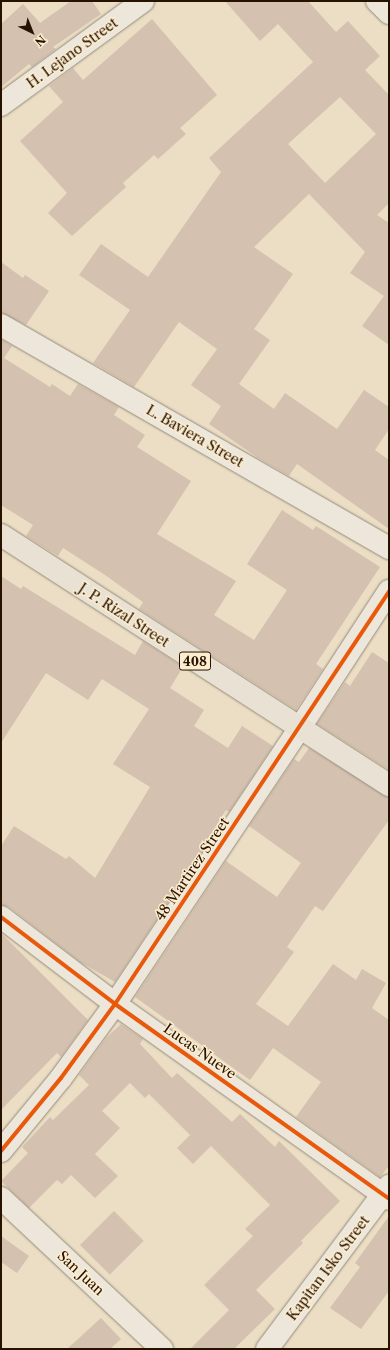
<!DOCTYPE html>
<html>
<head>
<meta charset="utf-8">
<style>
	body { margin:0 }
	#map { position:relative; width:390px; height:1350px; overflow:hidden; background:#ebdec4; font-family:"Libre Caslon Text",serif }
	div>[style] { position:absolute }
	[style*='--x'] { left:calc(var(--x)*1px); top:calc(var(--y)*1px); width:calc(var(--w)*1px); rotate:calc(var(--a)*1deg) }
	.building>* { inset:0; background:#d4c1b0; transform-origin:0 0 }
	.roads { filter:drop-shadow(0 0 1px #948a79) drop-shadow(0 0 1px #948a79) }
	.street>* { height:22px; margin:-11px; padding:0 11px; transform-origin:11px; border-radius:11px; background:#ede6da }
	.secondary>* { height:22px; margin:-11px; padding:0 11px; transform-origin:11px; border-radius:11px; background:#ede6da }
	.primary>* { height:22px; margin:-11px; padding:0 11px; transform-origin:11px; border-radius:11px; background:#e9e2d4 }
	.cycleway>* { height:4px; margin:-2px; padding:0 2px; transform-origin:2px; border-radius:2px; background:#e8590c }
	span { translate:-50% -50%; white-space:nowrap; text-align:center; line-height:1.15; -webkit-text-stroke:3px #fcedcf; paint-order:stroke }
	.shield-label span { padding:1px 3px; background:#fcedcf; border:1px solid; border-radius:3px; -webkit-text-stroke-width:0 }
	.shield-label { font-size:13px; color:#271200; font-weight:700 }
	.street-label { font-size:14px; color:#271200 }
	.frame { position:absolute; inset:0; border:2px solid #271200; pointer-events:none }
	.north { position:absolute; left:12px; top:12px; width:40px; height:40px; -webkit-text-stroke:3px #fcedcf; paint-order:stroke; rotate:137deg; font-size:11px; font-weight:700; line-height:16px; text-align:center; color:#271200 }
	.north::after { content:''; display:block; margin:auto; width:14px; height:18px; background:#271200; clip-path:polygon(50% 0,100% 100%,50% 72%,0 100%) }
</style>
</head>
<body>
<div id="map">
	<div class="building">
		<i style="clip-path:polygon(71px 1px,92px 1px,101px 14px,53px 47px,56px 49px,32px 67px,29px 64px,1px 87px,1px 24px,23px 4px,40px 23px)"></i>
		<i style="clip-path:polygon(evenodd,225px 1px,308px 1px,336px 32px,348px 21px,380px 56px,365px 70px,389px 95px,389px 203px,377px 215px,389px 223px,389px 345px,362px 326px,384px 296px,350px 273px,365px 252px,309px 194px,254px 247px,293px 274px,254px 329px,270px 340px,239px 384px,274px 409px,285px 393px,337px 429px,364px 390px,389px 407px,389px 429px,375px 450px,389px 460px,389px 529px,297px 464px,289px 476px,258px 458px,209px 424px,221px 406px,191px 385px,217px 349px,179px 322px,134px 387px,93px 363px,130px 310px,79px 275px,101px 244px,148px 277px,221px 172px,209px 158px,313px 62px,278px 24px,260px 41px,225px 1px,340px 97px,376px 134px,325px 183px,288px 144px,340px 97px)"></i>
		<i style="clip-path:polygon(152px 19px,217px 95px,180px 128px,186px 134px,158px 159px,154px 155px,123px 183px,126px 187px,72px 236px,48px 213px,67px 193px,20px 141px,63px 102px,49px 86px,73px 68px,83px 80px)"></i>
		<i style="clip-path:polygon(1px 262px,23px 278px,25px 275px,49px 291px,26px 325px,1px 313px)"></i>
		<i style="clip-path:polygon(1px 339px,12px 346px,4px 358px,50px 387px,52px 384px,70px 396px,78px 384px,119px 407px,114px 415px,145px 435px,137px 447px,191px 481px,157px 534px,236px 581px,214px 615px,254px 640px,287px 590px,247px 564px,282px 510px,313px 530px,316px 526px,380px 567px,316px 664px,323px 669px,296px 710px,139px 609px,143px 602px,105px 575px,63px 548px,58px 556px,26px 536px,33px 525px,1px 505px)"></i>
		<i style="clip-path:polygon(1px 576px,21px 589px,23px 586px,135px 655px,143px 641px,183px 667px,170px 688px,204px 710px,194px 726px,228px 748px,242px 726px,273px 746px,229px 812px,226px 810px,204px 845px,206px 846px,115px 982px,80px 962px,9px 907px,1px 905px,1px 846px,14px 826px,66px 859px,69px 856px,95px 878px,150px 787px,113px 764px,149px 709px,102px 679px,88px 700px,46px 673px,1px 743px)"></i>
		<i style="clip-path:polygon(372px 652px,389px 663px,389px 770px,317px 724px,345px 682px,350px 686px)"></i>
		<i style="clip-path:polygon(309px 748px,389px 797px,389px 820px,323px 911px,315px 906px,287px 947px,294px 952px,256px 1004px,288px 1026px,333px 964px,356px 980px,362px 969px,386px 983px,372px 1008px,389px 1020px,389px 1166px,380px 1177px,296px 1117px,321px 1082px,273px 1048px,250px 1080px,135px 997px,226px 861px,277px 897px,301px 863px,249px 826px,294px 759px,299px 762px)"></i>
		<i style="clip-path:polygon(1px 933px,88px 1020px,61px 1057px,57px 1053px,1px 1110px)"></i>
		<i style="clip-path:polygon(121px 1024px,143px 1039px,140px 1044px,172px 1078px,177px 1073px,232px 1122px,240px 1114px,275px 1147px,279px 1141px,340px 1201px,301px 1241px,303px 1243px,256px 1290px,275px 1309px,234px 1349px,190px 1349px,229px 1310px,204px 1285px,253px 1236px,245px 1229px,270px 1205px,211px 1146px,193px 1164px,177px 1148px,190px 1135px,149px 1094px,145px 1098px,130px 1083px,102px 1111px,120px 1128px,95px 1154px,118px 1176px,95px 1198px,71px 1175px,62px 1184px,57px 1180px,29px 1208px,1px 1181px,28px 1153px,22px 1147px,50px 1117px,53px 1120px,89px 1085px,79px 1075px,106px 1038px)"></i>
		<i style="left:114px;top:1211px;width:42px;height:48px;rotate:45deg"></i>
		<i style="clip-path:polygon(389px 1216px,389px 1291px,361px 1329px,330px 1308px,360px 1267px,355px 1263px)"></i>
		<i style="clip-path:polygon(1px 1236px,29px 1256px,17px 1273px,1px 1262px)"></i>
		<i style="clip-path:polygon(101px 1318px,121px 1339px,110px 1349px,67px 1349px)"></i>
	</div>
	<div class="roads">
		<div class="street">
			<i style="--x:377;--y:1;--w:17;--a:45"></i>
			<i style="--x:1;--y:105;--w:176;--a:-36.2"></i>
			<i style="--x:1;--y:325;--w:448;--a:29.9"></i>
			<i style="--x:299;--y:729;--w:165;--a:-56.9"></i>
			<i style="--x:1;--y:917;--w:143;--a:37.3"></i>
			<i style="--x:115;--y:1004;--w:336;--a:35.4"></i>
			<i style="--x:1;--y:1198;--w:221;--a:43.2"></i>
			<i style="--x:267;--y:1349;--w:204;--a:-53.2"></i>
		</div>
		<div class="secondary">
			<i style="--x:1;--y:1151;--w:94;--a:-50.6"></i>
			<i style="--x:61;--y:1078;--w:92;--a:-53.9"></i>
			<i style="--x:115;--y:1004;--w:331;--a:-56.2"></i>
		</div>
		<div class="primary">
			<i style="--x:1;--y:535;--w:462;--a:32.8"></i>
		</div>
	</div>
	<div class="cycleway">
		<i style="--x:1;--y:917;--w:143;--a:37.3"></i>
		<i style="--x:115;--y:1004;--w:336;--a:35.4"></i>
		<i style="--x:1;--y:1151;--w:94;--a:-50.6"></i>
		<i style="--x:61;--y:1078;--w:92;--a:-53.9"></i>
		<i style="--x:115;--y:1004;--w:496;--a:-56.4"></i>
	</div>
	<div class="shield-label">
		<span style="left:195px;top:661px">408</span>
	</div>
	<div class="street-label">
		<span style="left:72px;top:53px;rotate:-36deg">H. Lejano Street</span>
		<span style="left:195px;top:436px;rotate:30deg">L. Baviera Street</span>
		<span style="left:124px;top:615px;rotate:33deg">J. P. Rizal Street</span>
		<span style="left:192px;top:869px;rotate:-56deg">48 Martirez Street</span>
		<span style="left:200px;top:1051px;rotate:35deg">Lucas Nueve</span>
		<span style="left:328px;top:1268px;rotate:-53deg">Kapitan Isko Street</span>
		<span style="left:81px;top:1273px;rotate:43deg">San Juan</span>
	</div>
	<div class="frame"></div>
	<div class="north">N</div>
</div>
</body>
</html>
